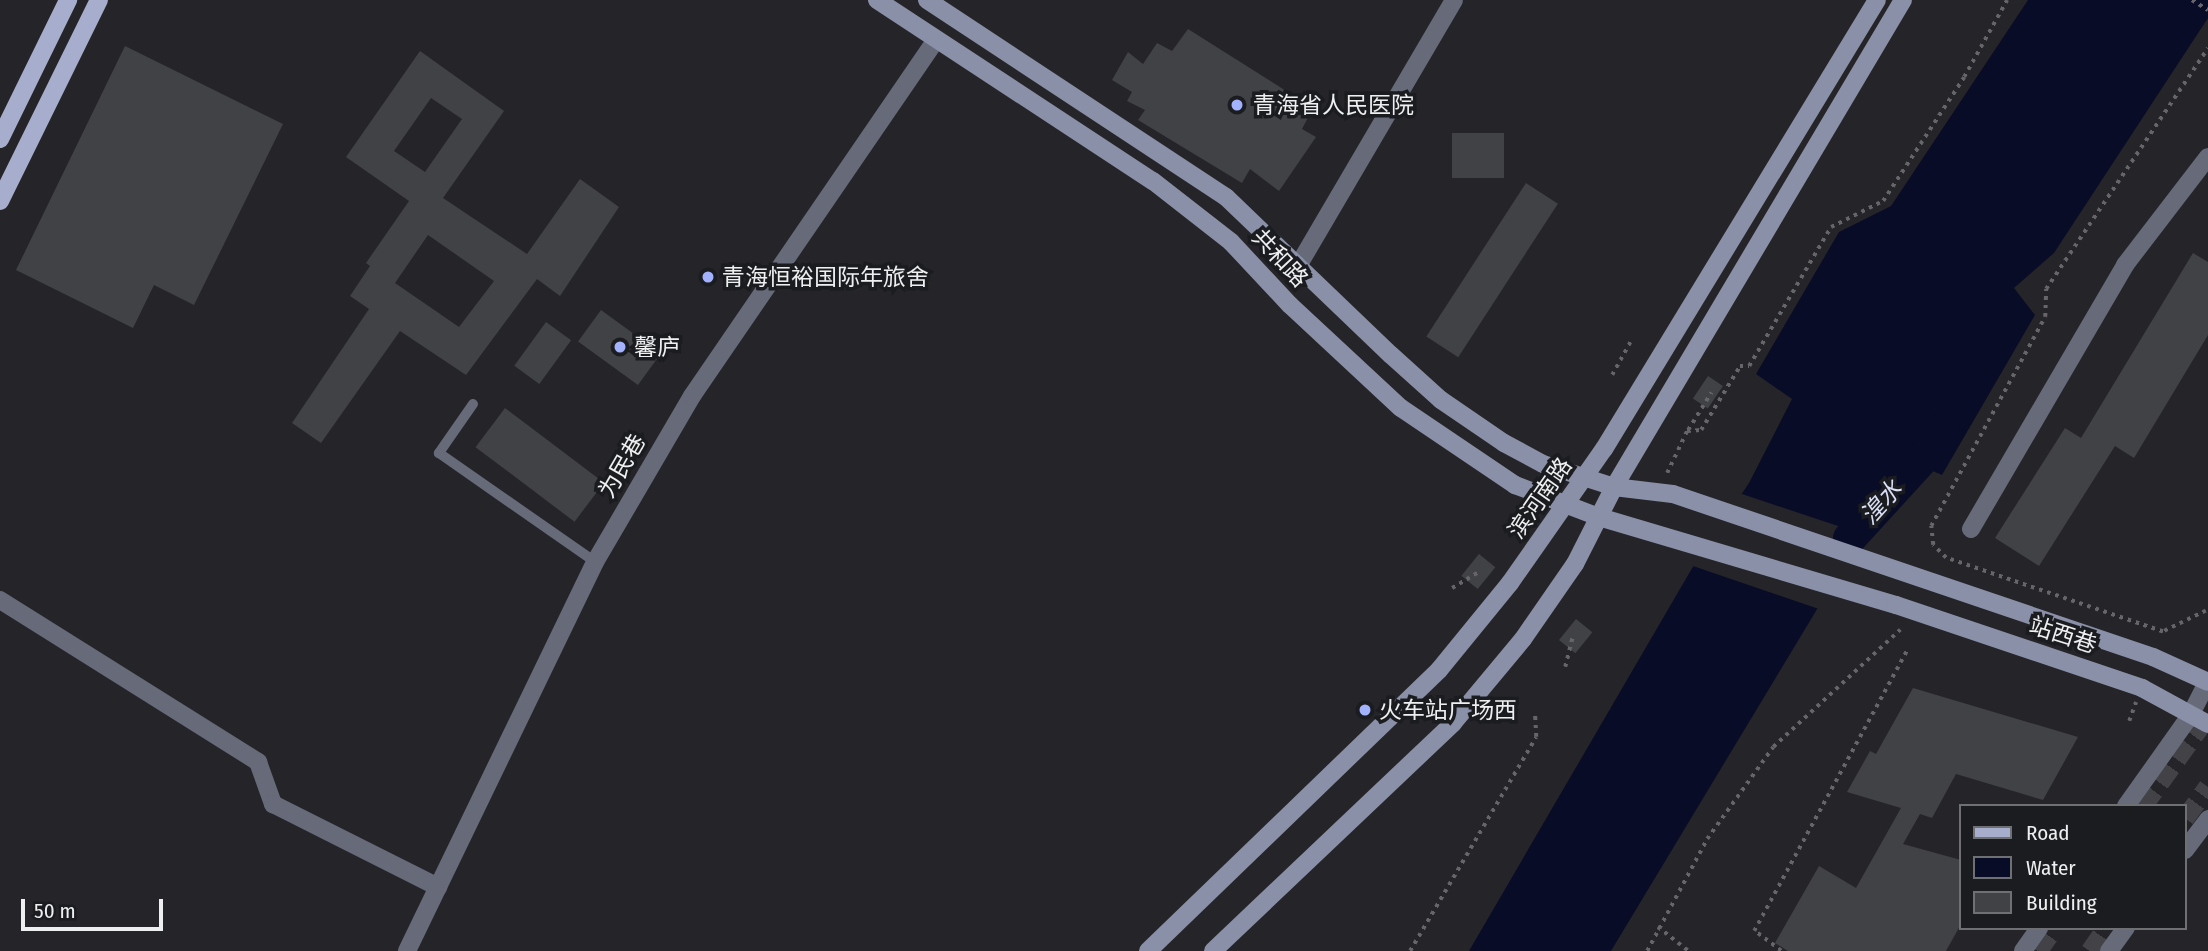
<!DOCTYPE html>
<html>
<head>
<meta charset="utf-8">
<style>
	body { margin:0 }
	#map { position:relative; width:2208px; height:951px; overflow:hidden; background:#252529; font-family:"Fira Sans Condensed","Noto Sans SC",sans-serif }
	div>[style] { position:absolute }
	[style*='--x'] { left:calc(var(--x)*1px); top:calc(var(--y)*1px); width:calc(var(--w)*1px); rotate:calc(var(--a)*1deg) }
	.water>* { inset:0; background:#090c26 }
	.pier>* { inset:0; background:#252529 }
	.river>* { height:33px; margin:-16.5px; padding:0 16.5px; transform-origin:16.5px; border-radius:16.5px; background:#090c26 }
	.building>* { inset:0; background:#414245; transform-origin:0 0 }
	.trunk-tunnel>* { height:19px; margin-top:-9.5px; transform-origin:0; background:repeating-linear-gradient(90deg,#434347 0 19px,transparent 0 29px) }
	.path>* { height:3.5px; margin-top:-1.75px; transform-origin:0; background:repeating-linear-gradient(90deg,#66666a 0 3.5px,transparent 0 8.5px) }
	.service>* { height:10px; margin:-5px; padding:0 5px; transform-origin:5px; border-radius:5px; background:#666a79 }
	.minor>* { height:18px; margin:-9px; padding:0 9px; transform-origin:9px; border-radius:9px; background:#666a79 }
	.tertiary>* { height:18px; margin:-9px; padding:0 9px; transform-origin:9px; border-radius:9px; background:#666a79 }
	.secondary>* { height:18px; margin:-9px; padding:0 9px; transform-origin:9px; border-radius:9px; background:#8a90a8 }
	.primary>* { height:18px; margin:-9px; padding:0 9px; transform-origin:9px; border-radius:9px; background:#a7aecd }
	.dots>* { width:19px; height:19px; translate:-50% -50%; box-sizing:border-box; border:4px solid #1b1c1f; border-radius:50% }
	span { translate:-50% -50%; white-space:nowrap; text-align:center; line-height:1.15; -webkit-text-stroke:7px #1b1c1f; paint-order:stroke }
	.poi-label { font-size:23px; color:#eeeff1 }
	.left { translate:0 -50%; text-align:left }
	.street-label { font-size:23px; color:#eeeff1 }
	.water-label { font-size:24px; color:#dbe0f8; font-style:italic }
	.legend { position:absolute; left:1959px; top:804px; width:228px; height:126px; box-sizing:border-box; background:#1b1c1f; border:2px solid #6f7073; margin:0; padding:9px 12px; list-style:none; font-size:21px; color:#eeeff1 }
	.legend li { display:flex; align-items:center; gap:14px; height:35px }
	.legend b { width:35px; border:2px solid #6f7073 }
	.scale { position:absolute; left:21px; top:899px; width:142px; height:32px; box-sizing:border-box; border:4px solid #eeeff1; border-top:0; padding-left:9px; font-size:21px; line-height:24px; white-space:nowrap; color:#eeeff1; -webkit-text-stroke:5px #1b1c1f; paint-order:stroke }
</style>
</head>
<body>
<div id="map">
	<div class="water">
		<i style="clip-path:polygon(2028px 0,2208px 0,2208px 18px,2054px 253px,2014px 288px,2035px 315px,1942px 475px,1907px 460px,1611px 951px,1469px 951px,1691px 570px,1749px 483px,1792px 399px,1756px 374px,1839px 232px,1891px 206px)"></i>
	</div>
	<div class="pier">
		<i style="clip-path:polygon(1739px 493px,1865px 535px,1819px 609px,1690px 565px)"></i>
	</div>
	<div class="river">
		<i style="--x:1849;--y:538;--w:114;--a:-47.5"></i>
		<i style="--x:1926;--y:454;--w:31;--a:-57"></i>
	</div>
	<div class="building">
		<i style="clip-path:polygon(1188px 29px,1313px 108px,1302px 129px,1316px 137px,1279px 191px,1250px 169px,1242px 183px,1138px 120px,1145px 110px,1127px 101px,1132px 92px,1112px 80px,1128px 52px,1143px 64px,1157px 43px,1172px 51px)"></i>
		<i style="clip-path:polygon(125px 46px,283px 124px,194px 305px,154px 285px,133px 328px,16px 270px)"></i>
		<i style="clip-path:polygon(evenodd,420px 51px,504px 111px,443px 198px,527px 254px,580px 179px,619px 207px,560px 296px,537px 279px,466px 375px,400px 331px,321px 443px,292px 423px,369px 309px,350px 296px,370px 266px,366px 263px,409px 201px,346px 157px,420px 51px,431px 98px,462px 119px,425px 172px,394px 151px,431px 98px,420px 51px,428px 235px,494px 281px,459px 327px,395px 283px,428px 235px)"></i>
		<i style="left:1452px;top:133px;width:52px;height:45px"></i>
		<i style="left:1526px;top:183px;width:38px;height:183px;rotate:33deg"></i>
		<i style="clip-path:polygon(2193px 253px,2208px 262px,2208px 335px,2134px 458px,2115px 446px,2039px 566px,1995px 538px,2065px 428px,2081px 438px)"></i>
		<i style="left:601px;top:310px;width:74px;height:39px;rotate:36deg"></i>
		<i style="left:546px;top:322px;width:31px;height:54px;rotate:36deg"></i>
		<i style="left:1708px;top:376px;width:18px;height:27px;rotate:34deg"></i>
		<i style="left:505px;top:408px;width:124px;height:49px;rotate:37deg"></i>
		<i style="left:1479px;top:554px;width:21px;height:28px;rotate:39deg"></i>
		<i style="left:1576px;top:619px;width:21px;height:27px;rotate:39deg"></i>
		<i style="clip-path:polygon(1913px 688px,2078px 737px,2043px 800px,1956px 774px,1932px 818px,1920px 814px,1903px 844px,1961px 860px,1961px 924px,1946px 951px,1788px 951px,1775px 943px,1819px 866px,1856px 888px,1901px 808px,1847px 792px,1870px 751px,1876px 754px)"></i>
	</div>
	<div class="trunk-tunnel">
		<i style="--x:2143;--y:806;--w:111;--a:-54.2"></i>
		<i style="--x:2185;--y:818;--w:39;--a:-54"></i>
		<i style="--x:2038;--y:951;--w:28;--a:-55"></i>
		<i style="--x:2090;--y:951;--w:28;--a:-55"></i>
	</div>
	<div class="path">
		<i style="--x:2192;--y:0;--w:19;--a:32"></i>
		<i style="--x:1612;--y:375;--w:38;--a:-61"></i>
		<i style="--x:1688;--y:430;--w:44;--a:-58.1"></i>
		<i style="--x:1667;--y:473;--w:47;--a:-64.5"></i>
		<i style="--x:1687;--y:431;--w:14;--a:-4"></i>
		<i style="--x:1701;--y:430;--w:75;--a:-58.6"></i>
		<i style="--x:1740;--y:366;--w:9;--a:0"></i>
		<i style="--x:1749;--y:366;--w:161;--a:-59.5"></i>
		<i style="--x:1831;--y:227;--w:58;--a:-26.6"></i>
		<i style="--x:1883;--y:201;--w:148;--a:-56.8"></i>
		<i style="--x:1964;--y:77;--w:88;--a:-60.8"></i>
		<i style="--x:1452;--y:588;--w:31;--a:-31"></i>
		<i style="--x:2206;--y:611;--w:48;--a:154"></i>
		<i style="--x:2163;--y:632;--w:229;--a:-161.2"></i>
		<i style="--x:1946;--y:558;--w:18;--a:-135"></i>
		<i style="--x:1933;--y:545;--w:19;--a:-96"></i>
		<i style="--x:1931;--y:526;--w:238;--a:-61.4"></i>
		<i style="--x:2045;--y:317;--w:28;--a:-88"></i>
		<i style="--x:2046;--y:289;--w:290;--a:-56.1"></i>
		<i style="--x:1565;--y:667;--w:33;--a:-76"></i>
		<i style="--x:2129;--y:721;--w:20;--a:-70"></i>
		<i style="--x:1658;--y:927;--w:39;--a:38"></i>
		<i style="--x:1410;--y:951;--w:248;--a:-59.5"></i>
		<i style="--x:1536;--y:737;--w:21;--a:-93"></i>
		<i style="--x:1647;--y:951;--w:127;--a:-61.8"></i>
		<i style="--x:1707;--y:839;--w:113;--a:-54.3"></i>
		<i style="--x:1773;--y:747;--w:173;--a:-42.7"></i>
		<i style="--x:1781;--y:951;--w:34;--a:-143"></i>
		<i style="--x:1754;--y:931;--w:321;--a:-61.4"></i>
	</div>
	<div class="service">
		<i style="--x:473;--y:404;--w:60;--a:124.8"></i>
		<i style="--x:439;--y:453;--w:190;--a:34.9"></i>
	</div>
	<div class="minor">
		<i style="--x:1298;--y:266;--w:308;--a:-59.6"></i>
		<i style="--x:1971;--y:529;--w:306;--a:-59.7"></i>
		<i style="--x:2125;--y:265;--w:136;--a:-52.5"></i>
		<i style="--x:0;--y:600;--w:305;--a:32.1"></i>
		<i style="--x:258;--y:762;--w:45;--a:70.3"></i>
		<i style="--x:273;--y:804;--w:185;--a:26.7"></i>
		<i style="--x:407;--y:951;--w:432;--a:-64.2"></i>
		<i style="--x:595;--y:562;--w:192;--a:-59.7"></i>
		<i style="--x:692;--y:396;--w:432;--a:-55.6"></i>
	</div>
	<div class="tertiary">
		<i style="--x:2126;--y:806;--w:110;--a:-54.6"></i>
		<i style="--x:2190;--y:716;--w:39;--a:-63"></i>
		<i style="--x:2185;--y:850;--w:39;--a:-53"></i>
		<i style="--x:2023;--y:951;--w:28;--a:-55"></i>
		<i style="--x:2109;--y:951;--w:29;--a:-54"></i>
	</div>
	<div class="secondary">
		<i style="--x:877;--y:0;--w:330;--a:33.3"></i>
		<i style="--x:1153;--y:181;--w:99;--a:38"></i>
		<i style="--x:1231;--y:242;--w:86;--a:46.9"></i>
		<i style="--x:1290;--y:305;--w:151;--a:42.9"></i>
		<i style="--x:1401;--y:408;--w:138;--a:34"></i>
		<i style="--x:1515;--y:485;--w:90;--a:20.9"></i>
		<i style="--x:1599;--y:517;--w:310;--a:16.5"></i>
		<i style="--x:1896;--y:605;--w:260;--a:18.6"></i>
		<i style="--x:2142;--y:688;--w:75;--a:28.6"></i>
		<i style="--x:927;--y:0;--w:358;--a:33.4"></i>
		<i style="--x:1226;--y:197;--w:228;--a:43.8"></i>
		<i style="--x:1391;--y:355;--w:67;--a:42"></i>
		<i style="--x:1441;--y:400;--w:76;--a:34.3"></i>
		<i style="--x:1504;--y:443;--w:44;--a:28.3"></i>
		<i style="--x:1543;--y:464;--w:75;--a:17.9"></i>
		<i style="--x:1614;--y:487;--w:59;--a:6.8"></i>
		<i style="--x:1673;--y:494;--w:507;--a:18.76"></i>
		<i style="--x:2153;--y:657;--w:60;--a:24.4"></i>
		<i style="--x:1148;--y:951;--w:405;--a:-44"></i>
		<i style="--x:1439;--y:670;--w:112;--a:-50.8"></i>
		<i style="--x:1510;--y:583;--w:164;--a:-55"></i>
		<i style="--x:1604;--y:449;--w:525;--a:-58.7"></i>
		<i style="--x:1213;--y:951;--w:331;--a:-43.5"></i>
		<i style="--x:1453;--y:723;--w:109;--a:-50.2"></i>
		<i style="--x:1523;--y:639;--w:91;--a:-55.3"></i>
		<i style="--x:1575;--y:564;--w:86;--a:-63.1"></i>
		<i style="--x:1614;--y:487;--w:566;--a:-59.31"></i>
	</div>
	<div class="primary">
		<i style="--x:0;--y:139;--w:155;--a:-63.9"></i>
		<i style="--x:0;--y:201;--w:224;--a:-63.8"></i>
	</div>
	<div class="dots">
		<i style="left:1237px;top:105px;background:#a3b2fd"></i>
		<i style="left:708px;top:277px;background:#a3b2fd"></i>
		<i style="left:620px;top:347px;background:#a3b2fd"></i>
		<i style="left:1365px;top:710px;background:#a3b2fd"></i>
	</div>
	<div class="poi-label">
		<span class="left" style="left:1253px;top:105px">青海省人民医院</span>
		<span class="left" style="left:722px;top:277px">青海恒裕国际年旅舍</span>
		<span class="left" style="left:634px;top:347px">馨庐</span>
		<span class="left" style="left:1379px;top:710px">火车站广场西</span>
	</div>
	<div class="street-label">
		<span style="left:1280px;top:258px;rotate:47deg">共和路</span>
		<span style="left:622px;top:466px;rotate:-60deg">为民巷</span>
		<span style="left:1540px;top:498px;rotate:-55deg">滨河南路</span>
		<span style="left:2063px;top:635px;rotate:18deg">站西巷</span>
	</div>
	<div class="water-label">
		<span style="left:1882px;top:503px;rotate:-48deg">湟水</span>
	</div>
	<ul class="legend">
	<li><b style="height:9px;background:#a7aecd"></b>Road</li>
	<li><b style="height:19px;background:#090c26"></b>Water</li>
	<li><b style="height:19px;background:#414245"></b>Building</li>
	</ul>
	<div class="scale">50 m</div>
</div>
</body>
</html>
